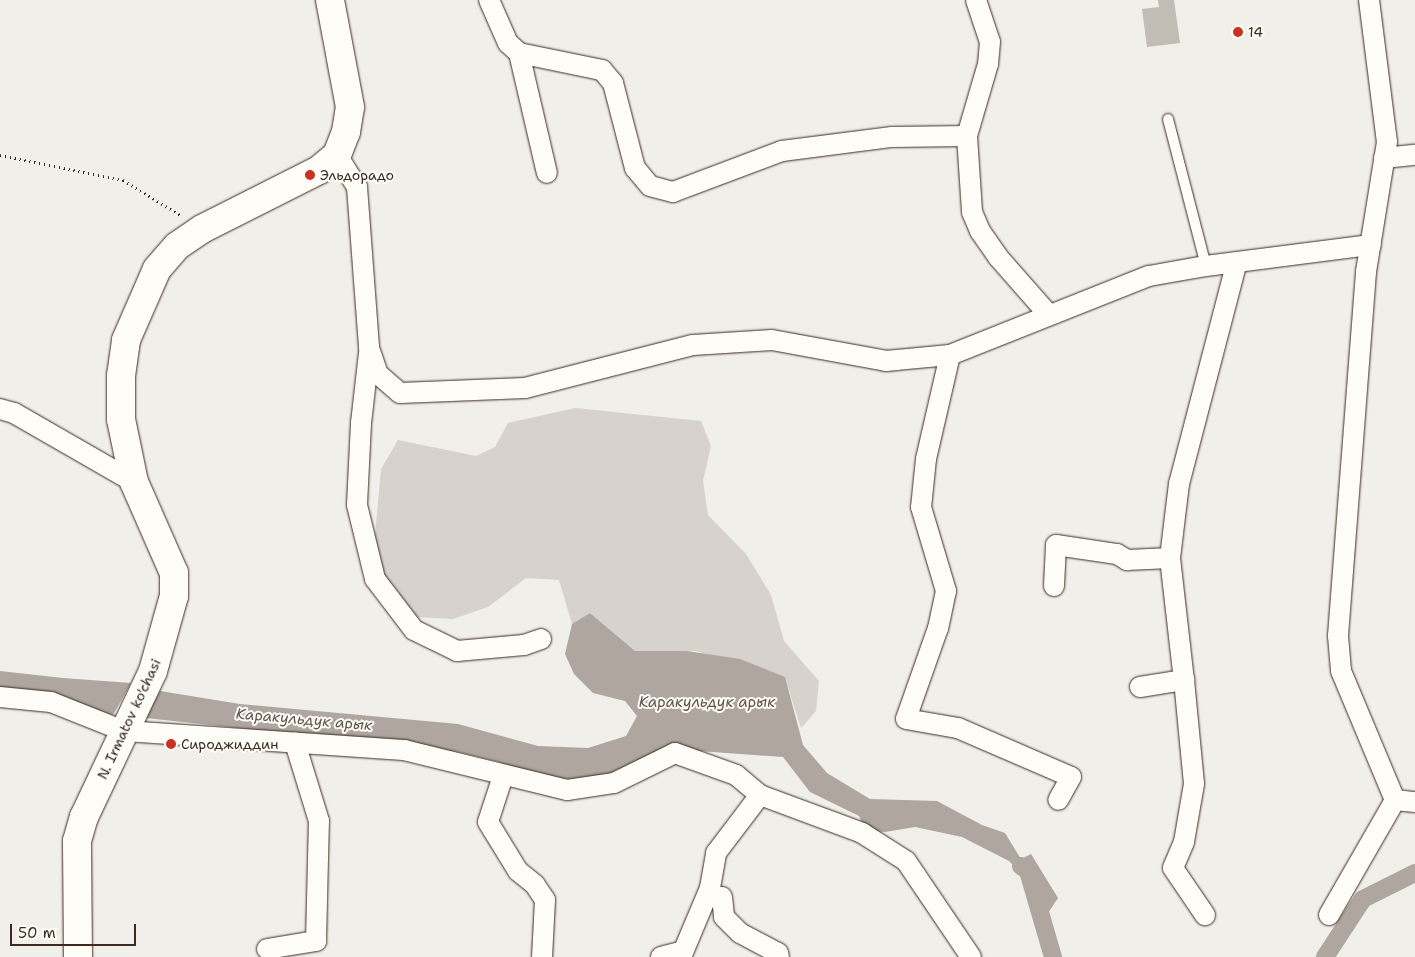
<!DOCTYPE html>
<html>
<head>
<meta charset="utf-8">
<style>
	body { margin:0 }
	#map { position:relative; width:1415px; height:957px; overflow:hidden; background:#f1efea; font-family:"Shantell Sans",sans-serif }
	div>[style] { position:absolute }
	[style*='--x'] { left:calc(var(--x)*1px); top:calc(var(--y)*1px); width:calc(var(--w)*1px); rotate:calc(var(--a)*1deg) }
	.green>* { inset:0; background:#d7d2cc }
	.water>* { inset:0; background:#aea69f }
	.canal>* { height:18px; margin:-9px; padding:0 9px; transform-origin:9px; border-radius:9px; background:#aea69f }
	.building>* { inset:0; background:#c1bcb4 }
	.path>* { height:3px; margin-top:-1.5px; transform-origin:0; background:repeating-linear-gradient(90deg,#3b2a1e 0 1px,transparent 0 5px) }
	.roads { filter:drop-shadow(0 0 1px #3b2a1e) drop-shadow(0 0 1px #3b2a1e) }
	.lane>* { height:10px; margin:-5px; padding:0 5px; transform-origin:5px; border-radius:5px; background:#fdfcf7 }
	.street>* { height:20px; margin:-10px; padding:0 10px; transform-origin:10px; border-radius:10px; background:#fdfcf7 }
	.secondary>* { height:28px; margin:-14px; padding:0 14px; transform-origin:14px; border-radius:14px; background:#fdfcf7 }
	.dots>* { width:14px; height:14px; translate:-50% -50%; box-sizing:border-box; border:2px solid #fdfcf7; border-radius:50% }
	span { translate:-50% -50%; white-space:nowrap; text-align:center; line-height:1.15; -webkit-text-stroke:4px #fdfcf7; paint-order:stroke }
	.poi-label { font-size:14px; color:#3b2a1e }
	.left { translate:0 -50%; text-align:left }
	.street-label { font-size:14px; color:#3b2a1e }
	.water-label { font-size:15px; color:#63554b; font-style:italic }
	.scale { position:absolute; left:10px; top:924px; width:126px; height:22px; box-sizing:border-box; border:2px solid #3b2a1e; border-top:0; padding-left:6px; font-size:15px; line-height:18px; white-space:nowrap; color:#3b2a1e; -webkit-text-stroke:4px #fdfcf7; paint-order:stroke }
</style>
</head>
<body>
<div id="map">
	<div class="green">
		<i style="clip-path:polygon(575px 408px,701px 421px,711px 446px,703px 481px,708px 515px,746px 554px,771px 595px,784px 641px,819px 681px,816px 711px,801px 728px,785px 678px,740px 659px,717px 658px,696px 651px,635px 651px,590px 613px,572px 624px,559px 580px,526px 578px,488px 607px,453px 619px,414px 617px,383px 580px,374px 547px,381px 469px,398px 440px,476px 456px,495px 447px,508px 423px)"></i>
	</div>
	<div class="water">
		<i style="clip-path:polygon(590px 613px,635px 651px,687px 651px,740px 659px,785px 677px,803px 745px,827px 773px,870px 799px,937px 801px,982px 825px,1005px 833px,1021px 859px,1031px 854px,1058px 898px,1042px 922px,1034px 886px,1009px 861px,962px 837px,915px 827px,885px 832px,865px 830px,859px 816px,810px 792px,783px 757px,699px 751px,674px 744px,602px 784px,553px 784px,499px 762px,458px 752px,146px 718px,160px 691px,240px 704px,458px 724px,538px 746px,588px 748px,626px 736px,637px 716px,625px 701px,593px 693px,574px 674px,565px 654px,572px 624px)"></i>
		<i style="clip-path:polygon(0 671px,63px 678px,131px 683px,113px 715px,53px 695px,0 689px)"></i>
	</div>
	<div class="canal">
		<i style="--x:1021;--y:866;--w:9;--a:36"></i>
		<i style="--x:1028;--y:871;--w:90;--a:73.8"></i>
		<i style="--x:1325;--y:957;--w:69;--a:-56.8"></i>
		<i style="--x:1363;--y:899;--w:58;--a:-26.6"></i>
	</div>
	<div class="building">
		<i style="clip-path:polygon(1158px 0,1174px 0,1180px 43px,1147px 47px,1142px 9px,1159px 7px)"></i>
	</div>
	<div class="path">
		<i style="--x:0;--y:155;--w:126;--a:11.5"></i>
		<i style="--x:123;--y:180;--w:69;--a:31.4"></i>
	</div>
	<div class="roads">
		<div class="lane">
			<i style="--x:1168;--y:119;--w:152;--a:75.5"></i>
		</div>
		<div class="street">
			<i style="--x:489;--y:0;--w:47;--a:66.2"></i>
			<i style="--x:508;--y:43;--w:15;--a:42"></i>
			<i style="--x:519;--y:53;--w:85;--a:11.6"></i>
			<i style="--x:602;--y:70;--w:17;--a:50"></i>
			<i style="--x:613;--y:83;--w:88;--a:75.5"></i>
			<i style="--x:635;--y:168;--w:23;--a:50"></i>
			<i style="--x:650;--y:186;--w:24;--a:15"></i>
			<i style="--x:673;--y:192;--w:116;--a:-20.6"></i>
			<i style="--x:782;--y:151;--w:111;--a:-7.3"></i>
			<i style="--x:892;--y:137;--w:75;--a:-0.8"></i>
			<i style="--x:976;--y:0;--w:44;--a:71.6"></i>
			<i style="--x:990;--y:42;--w:22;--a:95"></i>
			<i style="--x:988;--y:64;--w:75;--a:106.3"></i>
			<i style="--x:967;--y:136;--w:76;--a:86.2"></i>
			<i style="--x:972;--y:212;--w:21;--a:67"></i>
			<i style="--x:980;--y:231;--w:32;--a:55"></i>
			<i style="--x:998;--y:257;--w:76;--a:48.7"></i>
			<i style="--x:1369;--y:0;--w:143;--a:82.8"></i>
			<i style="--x:1387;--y:142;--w:132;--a:99.2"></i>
			<i style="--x:1366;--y:272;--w:365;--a:94.4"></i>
			<i style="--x:1338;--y:636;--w:35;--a:85"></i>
			<i style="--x:1341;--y:671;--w:140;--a:67.3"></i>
			<i style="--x:519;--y:53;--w:123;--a:76.9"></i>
			<i style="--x:337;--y:155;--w:38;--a:58"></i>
			<i style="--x:357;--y:187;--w:161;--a:85.7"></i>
			<i style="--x:369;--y:348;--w:28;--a:71"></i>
			<i style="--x:378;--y:374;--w:29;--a:41"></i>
			<i style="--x:400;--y:393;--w:125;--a:-2.3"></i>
			<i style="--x:525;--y:388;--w:173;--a:-14.4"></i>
			<i style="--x:693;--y:345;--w:79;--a:-3.6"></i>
			<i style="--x:772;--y:340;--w:116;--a:10.4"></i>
			<i style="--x:886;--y:361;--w:64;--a:-5.4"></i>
			<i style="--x:950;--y:355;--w:214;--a:-21.7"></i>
			<i style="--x:1149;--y:276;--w:58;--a:-10"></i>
			<i style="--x:1206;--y:266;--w:166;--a:-7.3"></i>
			<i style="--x:1384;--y:158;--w:31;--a:-6"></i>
			<i style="--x:369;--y:353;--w:70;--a:96.5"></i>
			<i style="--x:361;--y:423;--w:82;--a:92.8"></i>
			<i style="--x:357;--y:505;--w:76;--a:76.3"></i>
			<i style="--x:375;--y:579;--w:64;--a:52.6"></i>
			<i style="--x:414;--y:630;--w:48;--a:26"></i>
			<i style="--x:457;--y:651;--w:67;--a:-5.1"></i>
			<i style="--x:524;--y:645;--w:18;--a:-19"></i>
			<i style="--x:950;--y:355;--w:107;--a:103"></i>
			<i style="--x:926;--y:459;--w:48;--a:95.9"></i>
			<i style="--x:921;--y:507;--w:88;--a:73.4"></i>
			<i style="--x:946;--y:591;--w:38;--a:102"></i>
			<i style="--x:938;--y:628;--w:96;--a:109.4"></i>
			<i style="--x:906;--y:719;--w:53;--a:9.8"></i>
			<i style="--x:958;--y:728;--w:123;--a:23.4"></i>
			<i style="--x:1071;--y:777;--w:26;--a:119"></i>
			<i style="--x:0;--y:409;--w:15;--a:16"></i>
			<i style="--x:14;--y:413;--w:138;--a:29.9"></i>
			<i style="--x:1170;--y:558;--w:75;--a:-83.1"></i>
			<i style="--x:1179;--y:484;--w:229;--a:-75.4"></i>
			<i style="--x:1054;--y:586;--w:41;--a:-87.2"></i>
			<i style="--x:1056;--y:545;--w:62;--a:8.4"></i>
			<i style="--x:1117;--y:554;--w:12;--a:31"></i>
			<i style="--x:1127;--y:560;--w:43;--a:-2.7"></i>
			<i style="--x:1170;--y:558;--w:123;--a:83.5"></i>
			<i style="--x:1140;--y:687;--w:45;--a:-9"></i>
			<i style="--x:1184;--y:680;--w:104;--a:84.5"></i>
			<i style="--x:1194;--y:784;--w:59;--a:99.8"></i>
			<i style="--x:1184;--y:842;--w:28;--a:113"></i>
			<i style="--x:1173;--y:868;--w:57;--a:55.8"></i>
			<i style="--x:0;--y:697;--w:51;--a:5.6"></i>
			<i style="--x:51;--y:702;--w:79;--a:21.7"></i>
			<i style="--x:124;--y:731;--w:281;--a:3.9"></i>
			<i style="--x:404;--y:750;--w:168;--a:13.8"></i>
			<i style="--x:567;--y:790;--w:48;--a:-8.5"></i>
			<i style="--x:614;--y:783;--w:68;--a:-26.2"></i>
			<i style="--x:675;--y:753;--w:65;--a:19.8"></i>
			<i style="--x:736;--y:775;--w:31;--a:40"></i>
			<i style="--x:760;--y:795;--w:109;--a:20.4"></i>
			<i style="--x:862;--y:833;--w:52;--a:32.5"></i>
			<i style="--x:906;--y:861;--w:116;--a:55.9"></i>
			<i style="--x:503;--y:776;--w:48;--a:108.1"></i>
			<i style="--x:488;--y:822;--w:57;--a:58.5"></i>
			<i style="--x:518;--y:871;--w:22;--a:39"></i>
			<i style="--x:535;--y:885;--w:18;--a:56"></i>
			<i style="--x:545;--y:900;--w:57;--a:93"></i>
			<i style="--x:1395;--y:800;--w:20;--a:6"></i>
			<i style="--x:722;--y:897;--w:20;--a:84"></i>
			<i style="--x:724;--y:917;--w:23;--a:45"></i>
			<i style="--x:740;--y:933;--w:43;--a:27.8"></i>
			<i style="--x:778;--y:953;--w:4;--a:76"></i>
			<i style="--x:1329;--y:915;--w:133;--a:-60.1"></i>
			<i style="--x:267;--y:949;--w:50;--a:-9.3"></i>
			<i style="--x:316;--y:941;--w:120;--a:-88.6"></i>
			<i style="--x:319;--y:821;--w:82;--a:-107.1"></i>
			<i style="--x:661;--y:957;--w:23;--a:-15"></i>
			<i style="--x:681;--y:957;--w:75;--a:-67.2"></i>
			<i style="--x:710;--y:888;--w:36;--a:-80"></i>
			<i style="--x:716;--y:853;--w:73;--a:-52.8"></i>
		</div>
		<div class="secondary">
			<i style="--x:78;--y:957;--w:116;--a:-90.5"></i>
			<i style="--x:77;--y:841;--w:25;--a:-74"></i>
			<i style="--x:84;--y:817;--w:161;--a:-64.7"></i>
			<i style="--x:153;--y:671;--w:78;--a:-74.4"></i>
			<i style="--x:174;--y:596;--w:23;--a:-90"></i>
			<i style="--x:174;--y:573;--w:99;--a:-113.7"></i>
			<i style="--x:134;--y:482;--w:64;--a:-101.7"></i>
			<i style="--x:121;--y:419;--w:43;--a:-90"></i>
			<i style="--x:121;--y:376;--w:36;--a:-82"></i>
			<i style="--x:126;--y:340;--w:77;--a:-66.4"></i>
			<i style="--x:157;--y:269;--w:30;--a:-49"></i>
			<i style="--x:177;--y:246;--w:30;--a:-34"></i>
			<i style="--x:202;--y:229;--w:131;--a:-26.8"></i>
			<i style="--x:319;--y:170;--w:23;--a:-40"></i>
			<i style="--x:337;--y:155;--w:25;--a:-69"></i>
			<i style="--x:346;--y:132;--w:25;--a:-81"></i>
			<i style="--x:350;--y:107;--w:109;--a:-100.6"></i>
		</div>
	</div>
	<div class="dots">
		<i style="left:1238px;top:32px;background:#c8321e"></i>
		<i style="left:310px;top:175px;background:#c8321e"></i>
		<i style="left:171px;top:744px;background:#c8321e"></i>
	</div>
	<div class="poi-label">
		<span class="left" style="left:1248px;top:32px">14</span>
		<span class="left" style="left:320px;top:175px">Эльдорадо</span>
		<span class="left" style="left:181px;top:744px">Сироджиддин</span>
	</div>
	<div class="street-label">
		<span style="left:129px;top:719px;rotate:-65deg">N. Irmatov ko'chasi</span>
	</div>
	<div class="water-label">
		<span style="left:707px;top:703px">Каракульдук арык</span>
		<span style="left:304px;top:720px;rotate:5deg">Каракульдук арык</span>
	</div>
	<div class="scale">50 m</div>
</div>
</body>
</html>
